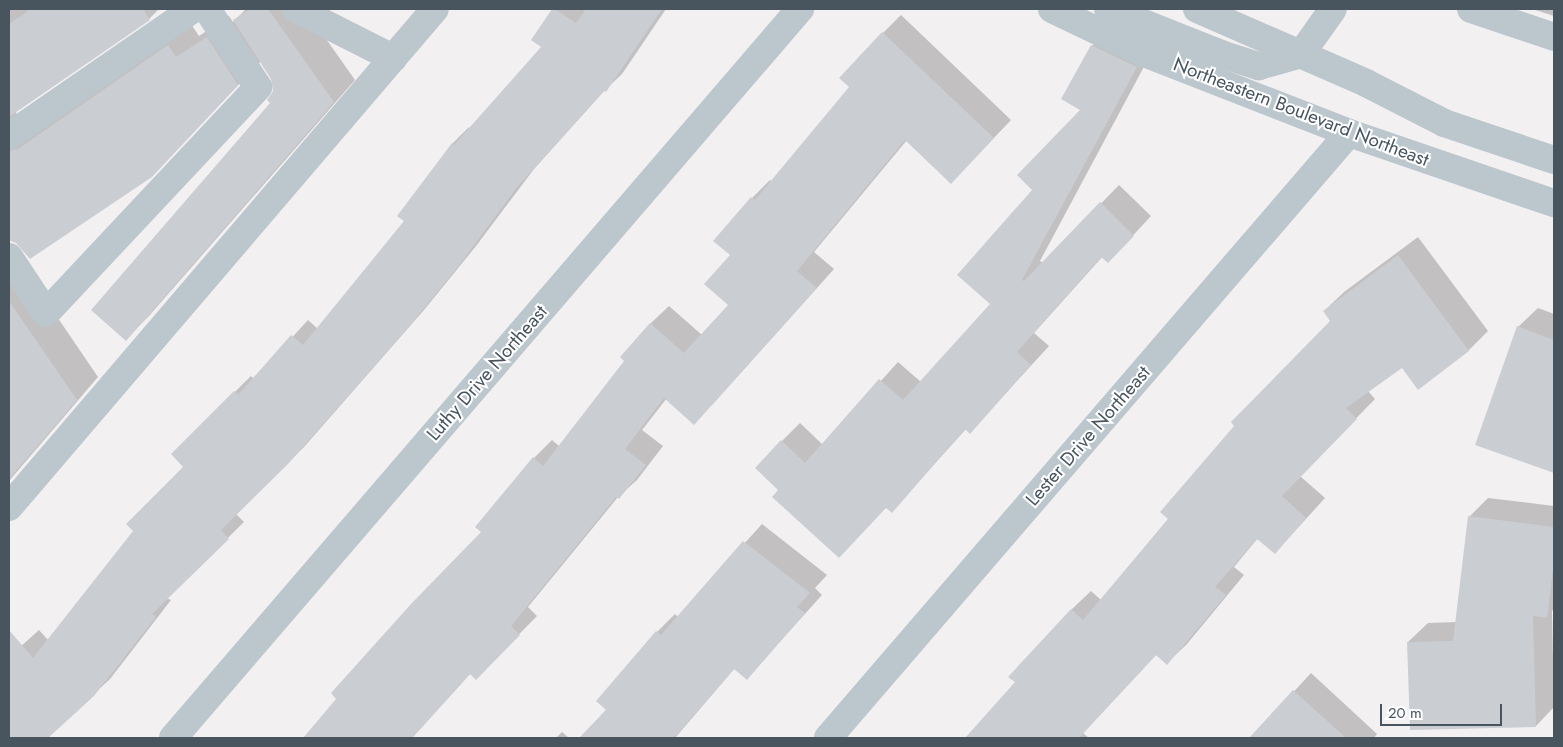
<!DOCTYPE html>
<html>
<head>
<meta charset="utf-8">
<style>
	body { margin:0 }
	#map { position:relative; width:1563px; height:747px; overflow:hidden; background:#f3f0f1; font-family:Jost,sans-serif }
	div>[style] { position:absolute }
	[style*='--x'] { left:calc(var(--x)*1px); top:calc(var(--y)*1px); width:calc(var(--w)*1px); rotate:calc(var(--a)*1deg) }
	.shadow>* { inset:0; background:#0003 }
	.building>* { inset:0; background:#caced3 }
	.minor>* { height:28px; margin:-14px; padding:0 14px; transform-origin:14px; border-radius:14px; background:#bcc6cd }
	span { translate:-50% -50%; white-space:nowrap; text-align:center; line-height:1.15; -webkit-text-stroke:4px #fff; paint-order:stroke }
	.street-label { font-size:19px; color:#48555e }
	.frame { position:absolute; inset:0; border:10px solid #48555e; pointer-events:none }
	.scale { position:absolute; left:1380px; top:704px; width:122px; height:22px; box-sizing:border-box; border:2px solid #48555e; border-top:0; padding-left:6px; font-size:15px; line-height:18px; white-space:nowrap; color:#48555e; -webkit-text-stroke:4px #fff; paint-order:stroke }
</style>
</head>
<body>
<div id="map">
	<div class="shadow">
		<i style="clip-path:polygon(9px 9px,159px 9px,149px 19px,16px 111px,18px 123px,191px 24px,199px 36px,229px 16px,233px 22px,246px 9px,305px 9px,355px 80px,148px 317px,126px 339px,272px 103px,274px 92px,272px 78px,261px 61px,174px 153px,17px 242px,11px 241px,9px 238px)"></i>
		<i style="clip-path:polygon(553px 9px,666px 9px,622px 74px,605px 90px,534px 169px,476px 246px,424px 310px,304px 447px,236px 514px,244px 522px,167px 598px,171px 600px,110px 679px,46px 738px,9px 738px,9px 657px,39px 630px,48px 640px,185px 467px,172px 454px,251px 376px,254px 379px,308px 320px,318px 329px,406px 221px,399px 215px,453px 143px,469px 127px,470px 129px,543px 47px,532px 40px)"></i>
		<i style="clip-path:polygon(1532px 9px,1554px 9px,1554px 16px)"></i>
		<i style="clip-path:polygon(901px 15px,1011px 120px,969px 164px,907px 140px,814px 252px,834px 269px,712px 405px,667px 398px,642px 430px,663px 446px,637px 480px,618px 497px,528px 607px,537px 616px,476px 678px,471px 673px,412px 738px,304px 738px,483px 532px,534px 458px,552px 440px,560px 447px,626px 360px,622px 357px,651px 323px,669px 306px,702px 335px,730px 305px,731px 255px,715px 240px,752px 198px,770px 180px,772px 182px,851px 87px,883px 33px)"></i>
		<i style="clip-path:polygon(1110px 27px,1154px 48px,1040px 261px,1043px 263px,1119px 185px,1151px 216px,1126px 243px,1103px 256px,1034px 333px,1049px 346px,970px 432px,966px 429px,892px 511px,887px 506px,780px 490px,782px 441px,800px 423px,823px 445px,898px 362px,921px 382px,991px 304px,1034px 189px,1083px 110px,1092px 46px)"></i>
		<i style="clip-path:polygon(1418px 237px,1488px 331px,1469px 350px,1418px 388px,1402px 366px,1368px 391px,1375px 399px,1300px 476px,1325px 498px,1275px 553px,1258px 538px,1234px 567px,1244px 575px,1187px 644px,1167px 663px,1157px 654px,1083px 733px,1089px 738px,967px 738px,1016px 682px,1071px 610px,1091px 591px,1101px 600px,1332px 321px,1324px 311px,1344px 292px)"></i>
		<i style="clip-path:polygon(9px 246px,98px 377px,9px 481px)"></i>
		<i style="clip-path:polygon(1538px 308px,1554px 314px,1554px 472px,1477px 444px,1518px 327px)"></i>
		<i style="clip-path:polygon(1488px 498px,1554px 506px,1554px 609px,1552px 611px,1554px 707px,1536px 726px,1408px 642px,1428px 623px,1457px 622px,1469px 517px)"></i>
		<i style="clip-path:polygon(762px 524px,827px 575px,815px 588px,822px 595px,747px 678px,735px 668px,675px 738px,580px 738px,607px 709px,657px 632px,675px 614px,678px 617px)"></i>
		<i style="clip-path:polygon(1311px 673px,1377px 734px,1374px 738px,1251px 738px)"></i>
		<i style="clip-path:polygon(562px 732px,569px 738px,556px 738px)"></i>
	</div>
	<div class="building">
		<i style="clip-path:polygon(31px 9px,143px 9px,150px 20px,9px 117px,9px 24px)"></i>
		<i style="clip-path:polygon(250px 9px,268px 9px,334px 102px,126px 341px,91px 310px,270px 103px,267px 100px,273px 91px,271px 79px,233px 20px)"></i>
		<i style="clip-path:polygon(552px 9px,555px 9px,576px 23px,586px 9px,662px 9px,606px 92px,604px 91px,518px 186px,460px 264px,408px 328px,288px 464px,221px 530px,229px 539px,152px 614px,156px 617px,94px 696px,48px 738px,9px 738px,9px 630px,33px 658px,133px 531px,126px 524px,183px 467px,171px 454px,234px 391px,238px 395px,291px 335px,303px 345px,404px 221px,397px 216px,452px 143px,454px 145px,541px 47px,531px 40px)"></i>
		<i style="clip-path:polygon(882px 32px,994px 138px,951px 184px,905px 140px,797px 271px,817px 288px,694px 425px,664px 398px,625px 449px,646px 465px,619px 499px,616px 497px,511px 626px,520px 635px,476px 680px,470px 674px,412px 738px,303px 738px,336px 699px,331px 693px,411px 604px,481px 532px,475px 527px,533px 457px,543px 466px,624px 361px,620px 357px,650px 323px,684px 353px,728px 305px,704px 284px,730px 255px,713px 241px,751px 197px,755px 200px,849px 87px,839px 78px)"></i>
		<i style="clip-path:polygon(207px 37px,238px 85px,152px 177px,30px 259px,16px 243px,9px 240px,9px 151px,18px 149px,168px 45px,176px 57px)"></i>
		<i style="clip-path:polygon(1091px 45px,1137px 67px,1022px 280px,1024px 281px,1100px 202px,1134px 236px,1108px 263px,1101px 257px,1017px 352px,1031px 365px,970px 434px,965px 429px,892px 513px,886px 508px,839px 558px,772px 497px,778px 490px,755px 468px,781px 440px,805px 463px,879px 379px,903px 400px,990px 304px,957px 275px,1032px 190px,1017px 175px,1080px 110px,1061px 99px)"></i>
		<i style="clip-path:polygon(1398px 255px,1469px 351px,1418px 390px,1402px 368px,1346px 408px,1357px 419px,1282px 496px,1306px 518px,1275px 554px,1257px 539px,1215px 587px,1226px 595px,1167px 665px,1156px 655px,1079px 738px,965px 738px,1015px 682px,1008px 677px,1071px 609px,1083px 620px,1168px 519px,1160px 512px,1234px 426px,1231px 422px,1330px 321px,1323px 311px)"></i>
		<i style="clip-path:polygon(9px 301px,77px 400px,9px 479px)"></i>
		<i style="clip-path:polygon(1517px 326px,1554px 340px,1554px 473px,1475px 445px)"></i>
		<i style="clip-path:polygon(1468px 516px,1554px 527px,1554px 561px,1547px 618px,1533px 616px,1536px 727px,1410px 730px,1407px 642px,1453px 641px)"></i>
		<i style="clip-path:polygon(743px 541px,810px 593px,797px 607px,805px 613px,747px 680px,734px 669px,674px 738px,579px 738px,606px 710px,596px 701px,656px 631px,661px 635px)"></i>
		<i style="clip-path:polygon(1293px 690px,1346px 738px,1249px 738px)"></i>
	</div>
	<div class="minor">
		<i style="--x:296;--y:9;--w:109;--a:26.8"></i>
		<i style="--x:1052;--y:9;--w:102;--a:25.6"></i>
		<i style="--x:1144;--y:53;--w:220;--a:21.3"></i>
		<i style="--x:1349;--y:133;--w:217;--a:18.9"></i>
		<i style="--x:1108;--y:9;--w:122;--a:21.7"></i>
		<i style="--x:1221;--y:54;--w:40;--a:18"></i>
		<i style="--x:1259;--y:66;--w:44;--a:-15.9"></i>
		<i style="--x:1301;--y:54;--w:55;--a:-54.6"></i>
		<i style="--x:1197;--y:9;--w:184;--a:23.6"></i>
		<i style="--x:1366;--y:83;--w:88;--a:27.1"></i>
		<i style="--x:1444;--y:123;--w:116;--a:18.6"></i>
		<i style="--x:1471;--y:9;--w:88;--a:18.6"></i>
		<i style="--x:9;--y:136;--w:224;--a:-34.6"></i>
		<i style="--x:9;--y:257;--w:67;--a:56.5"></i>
		<i style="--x:46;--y:313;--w:310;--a:-46.8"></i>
		<i style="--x:258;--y:87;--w:93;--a:-123.2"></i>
		<i style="--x:9;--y:507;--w:655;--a:-49.46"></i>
		<i style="--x:173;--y:738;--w:962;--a:-49.3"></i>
		<i style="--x:828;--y:738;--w:798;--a:-49.27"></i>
	</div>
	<div class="street-label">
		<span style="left:1301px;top:112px;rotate:21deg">Northeastern Boulevard Northeast</span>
		<span style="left:487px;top:373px;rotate:-49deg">Luthy Drive Northeast</span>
		<span style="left:1088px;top:436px;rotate:-49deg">Lester Drive Northeast</span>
	</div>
	<div class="frame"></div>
	<div class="scale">20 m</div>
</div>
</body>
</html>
